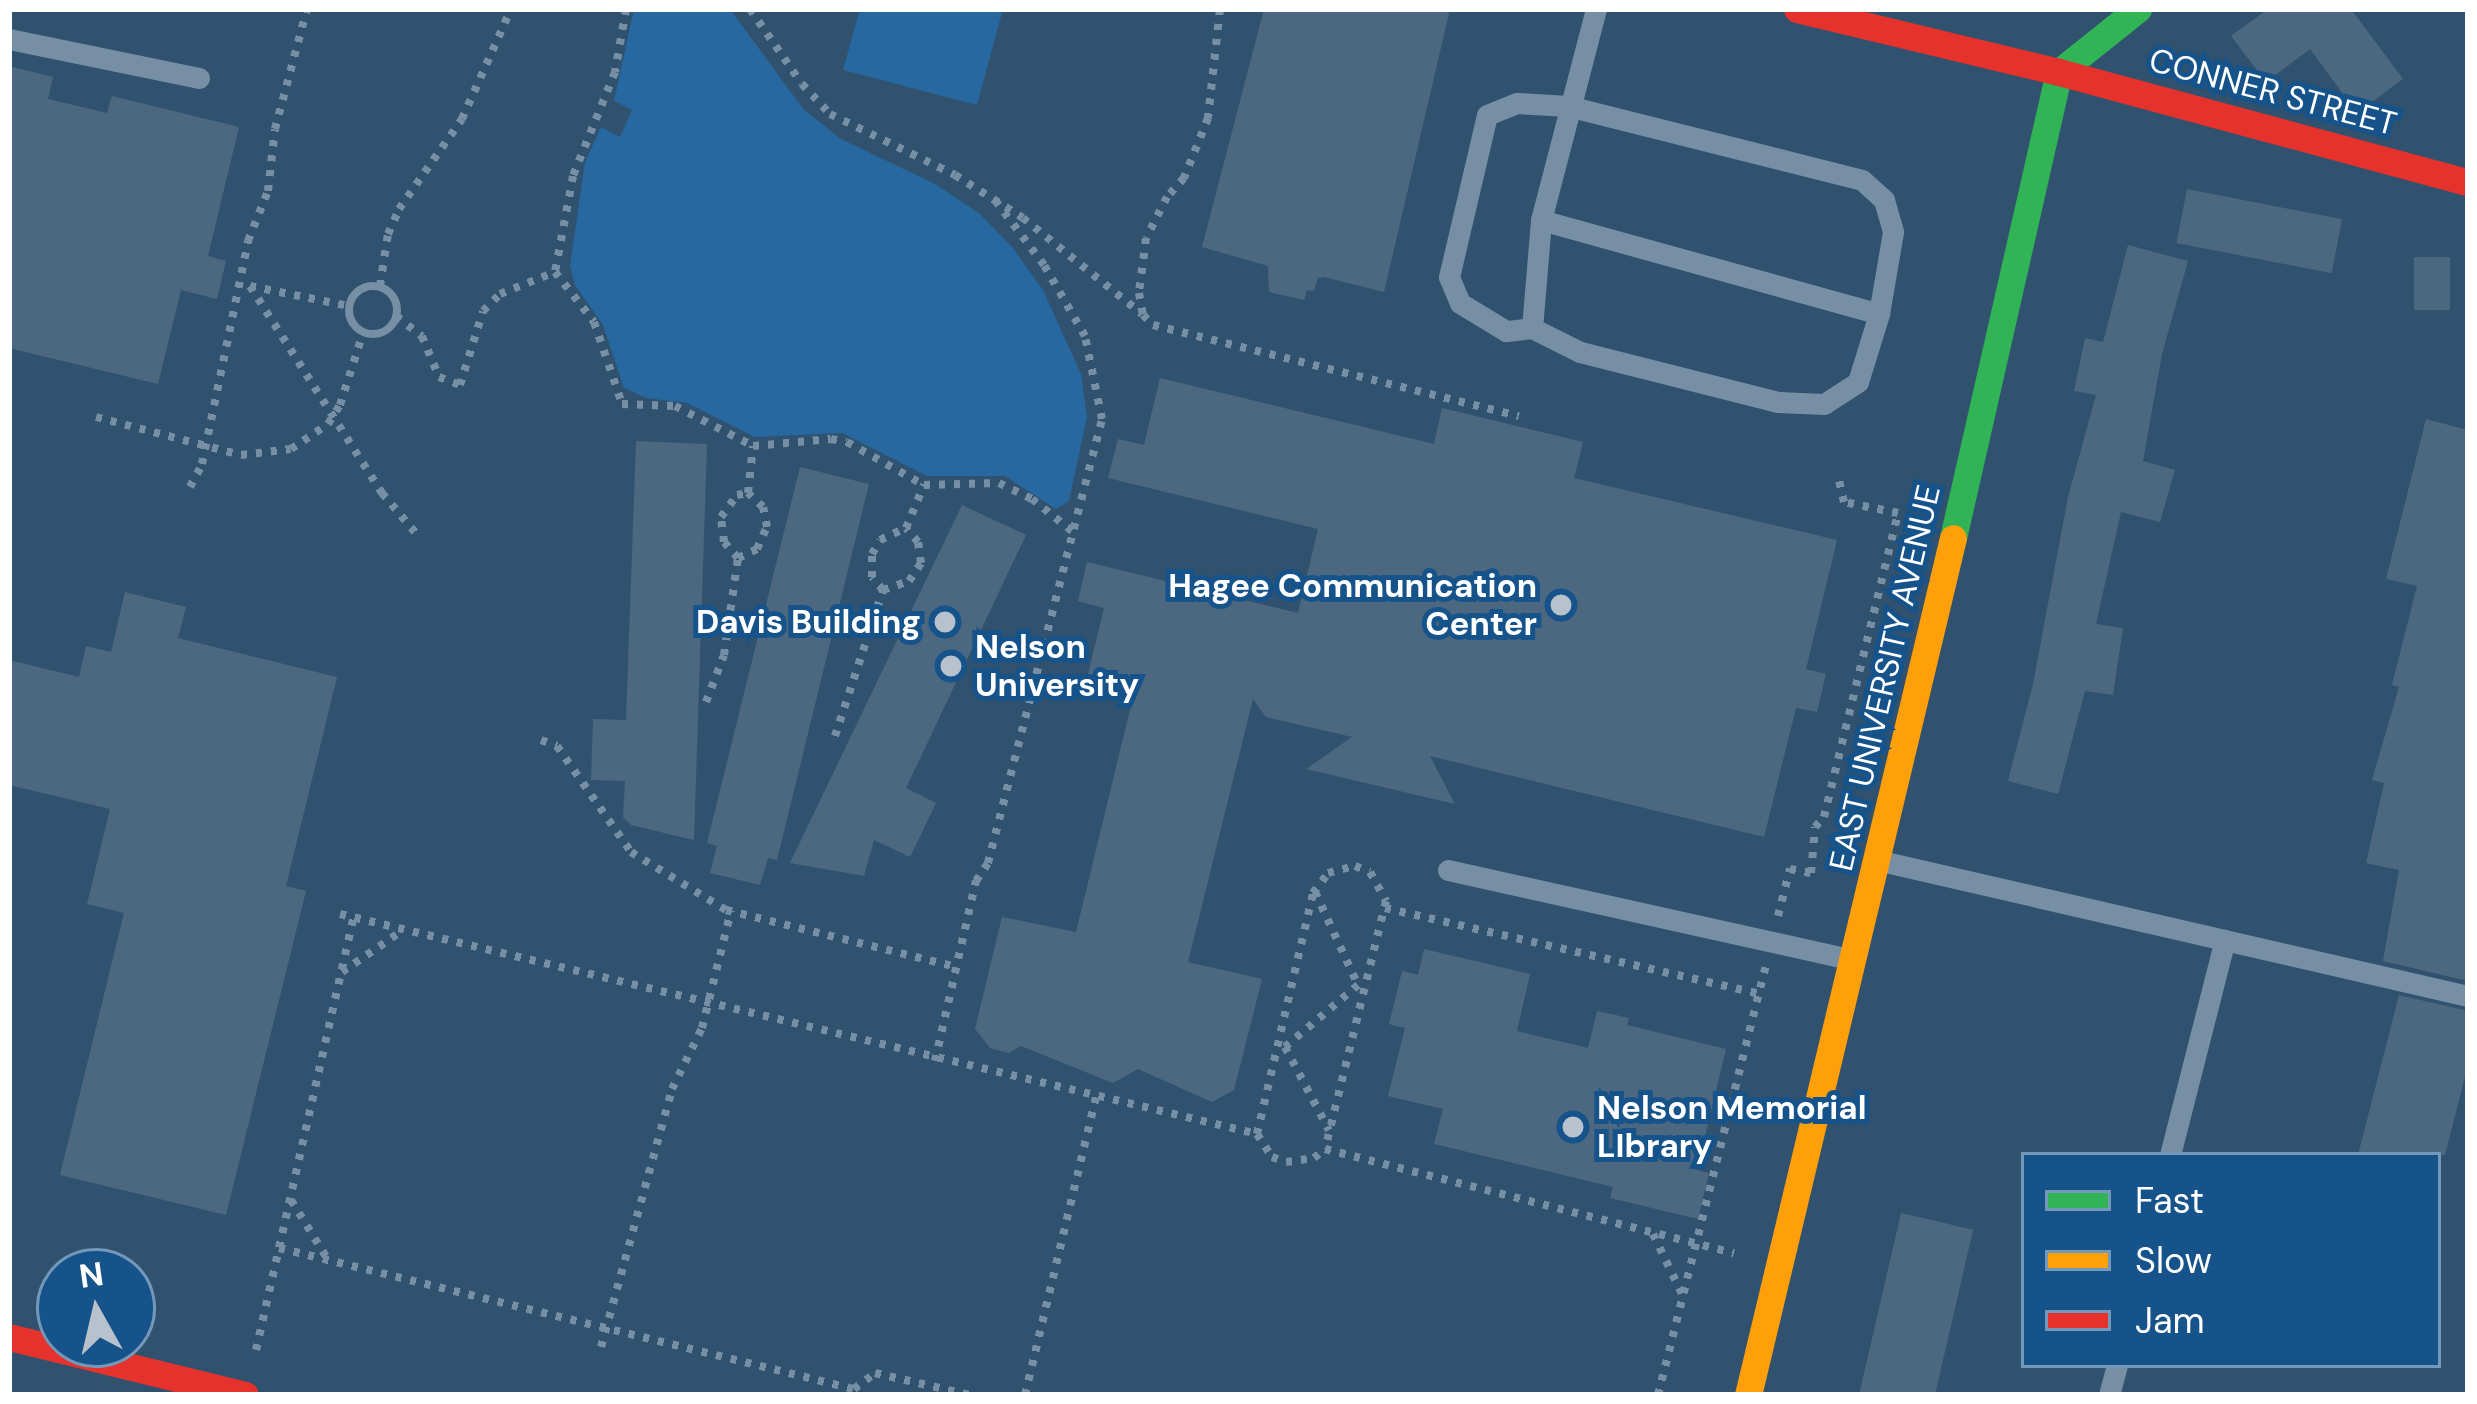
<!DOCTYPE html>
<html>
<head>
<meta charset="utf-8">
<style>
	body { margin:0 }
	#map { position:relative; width:2477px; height:1404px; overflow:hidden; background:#30526f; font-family:"DM Sans",sans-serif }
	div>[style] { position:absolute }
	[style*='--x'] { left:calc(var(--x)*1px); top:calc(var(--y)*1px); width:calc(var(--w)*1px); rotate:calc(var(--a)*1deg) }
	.green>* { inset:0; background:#26689f }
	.building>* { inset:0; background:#4c6880; transform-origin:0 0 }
	.path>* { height:8px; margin-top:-4px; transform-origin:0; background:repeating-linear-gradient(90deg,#778fa5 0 6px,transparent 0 15px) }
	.path>.ring { margin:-4px; padding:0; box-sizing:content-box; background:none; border:8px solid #778fa5; border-radius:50% }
	.lane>* { height:21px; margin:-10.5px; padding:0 10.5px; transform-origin:10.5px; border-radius:10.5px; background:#778fa5 }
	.fast>* { height:27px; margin:-13.5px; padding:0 13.5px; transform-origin:13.5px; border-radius:13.5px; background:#30b455 }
	.slow>* { height:27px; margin:-13.5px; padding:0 13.5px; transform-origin:13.5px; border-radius:13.5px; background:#ff9f0a }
	.jam>* { height:27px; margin:-13.5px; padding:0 13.5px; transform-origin:13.5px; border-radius:13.5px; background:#e5322d }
	.dots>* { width:33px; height:33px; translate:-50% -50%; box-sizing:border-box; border:6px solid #15538a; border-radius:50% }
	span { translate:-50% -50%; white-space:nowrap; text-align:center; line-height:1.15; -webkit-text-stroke:10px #15538a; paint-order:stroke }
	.street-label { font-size:33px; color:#fff }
	.poi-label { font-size:33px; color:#fff; font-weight:700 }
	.right { translate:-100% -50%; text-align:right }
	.left { translate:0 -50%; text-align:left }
	.frame { position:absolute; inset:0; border:12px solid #fff; pointer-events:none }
	.legend { position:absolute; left:2021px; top:1152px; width:420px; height:216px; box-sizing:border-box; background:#15538a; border:3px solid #7398b9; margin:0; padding:15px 21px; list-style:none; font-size:36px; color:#fff }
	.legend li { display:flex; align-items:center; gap:24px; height:60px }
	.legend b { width:60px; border:3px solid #7398b9 }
	.north { position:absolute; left:36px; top:1248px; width:120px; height:120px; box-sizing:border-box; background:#15538a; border:3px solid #7398b9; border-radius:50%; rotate:352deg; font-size:33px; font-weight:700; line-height:48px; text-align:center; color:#fff }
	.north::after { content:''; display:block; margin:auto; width:42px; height:54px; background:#b7c2cd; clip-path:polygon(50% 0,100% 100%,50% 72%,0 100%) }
</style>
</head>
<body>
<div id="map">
	<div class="green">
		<i style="clip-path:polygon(634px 9px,730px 9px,804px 110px,841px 139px,935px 184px,980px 214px,1013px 248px,1043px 290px,1081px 374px,1087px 417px,1069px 501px,1056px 509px,1005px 476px,927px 476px,842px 433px,755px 437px,687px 403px,646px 398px,624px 388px,603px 325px,575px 285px,570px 266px,585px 162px,601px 127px,620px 137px,632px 110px,614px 101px)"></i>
		<i style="clip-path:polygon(860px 9px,1003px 9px,977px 105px,843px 70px)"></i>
	</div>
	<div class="building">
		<i style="clip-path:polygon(1264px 9px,1450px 9px,1384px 292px,1324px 277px,1318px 278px,1314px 291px,1307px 290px,1304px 300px,1269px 292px,1268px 266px,1202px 247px)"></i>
		<i style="clip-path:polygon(2268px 9px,2351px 9px,2403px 79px,2357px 113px,2310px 49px,2266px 82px,2231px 36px)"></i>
		<i style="clip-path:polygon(9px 66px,53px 77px,48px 99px,107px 113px,112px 96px,239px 127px,208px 256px,226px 261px,217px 299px,181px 290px,158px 384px,9px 348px)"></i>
		<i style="left:2187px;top:189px;width:158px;height:55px;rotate:11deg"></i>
		<i style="clip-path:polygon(2128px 245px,2188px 261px,2162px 354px,2143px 461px,2175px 470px,2160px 522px,2121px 512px,2096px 624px,2123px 628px,2113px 695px,2085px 691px,2058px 794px,2008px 781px,2033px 684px,2068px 497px,2096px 395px,2074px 391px,2085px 338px,2103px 342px)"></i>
		<i style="left:2414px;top:257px;width:36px;height:53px"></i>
		<i style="clip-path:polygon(1160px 378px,1434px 444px,1442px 408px,1583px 442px,1574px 478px,1837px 540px,1806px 669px,1826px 674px,1817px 712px,1796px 708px,1764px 837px,1430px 756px,1455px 804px,1306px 769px,1352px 737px,1266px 717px,1253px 699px,1188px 962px,1262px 979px,1234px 1090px,1212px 1102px,1138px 1069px,1113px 1083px,1021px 1046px,1009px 1053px,990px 1048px,975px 1029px,1002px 917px,1076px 932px,1136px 685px,1088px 674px,1104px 608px,1078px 601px,1087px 562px,1298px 613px,1318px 529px,1108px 478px,1118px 439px,1144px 445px)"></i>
		<i style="clip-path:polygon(2426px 419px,2468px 430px,2468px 981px,2383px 961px,2399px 870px,2366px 863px,2384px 783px,2372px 780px,2399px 687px,2392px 685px,2417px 586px,2386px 579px)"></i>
		<i style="clip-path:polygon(636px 441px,707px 444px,694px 840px,631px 825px,623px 817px,625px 781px,591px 780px,593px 719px,626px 720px)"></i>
		<i style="clip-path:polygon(800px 467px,869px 484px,777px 860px,768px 858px,760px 885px,710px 873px,717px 846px,707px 843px)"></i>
		<i style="clip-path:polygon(962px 505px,1026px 535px,906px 788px,936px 803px,910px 857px,874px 840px,864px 876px,790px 863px)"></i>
		<i style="clip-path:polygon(125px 592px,186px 607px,178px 638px,337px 677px,286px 886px,306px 891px,226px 1215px,60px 1175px,124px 913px,87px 904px,110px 809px,9px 785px,9px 660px,79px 677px,86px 646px,111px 652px)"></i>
		<i style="clip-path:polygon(1424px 949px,1530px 974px,1517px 1031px,1588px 1048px,1597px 1011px,1629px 1018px,1627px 1025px,1726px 1049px,1697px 1170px,1709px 1173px,1698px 1219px,1610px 1198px,1613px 1187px,1434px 1144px,1443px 1109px,1388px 1096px,1405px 1028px,1389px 1024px,1402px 971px,1418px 975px)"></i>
		<i style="clip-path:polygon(2399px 995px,2468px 1011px,2468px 1065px,2445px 1155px,2358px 1155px)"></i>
		<i style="left:1901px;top:1213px;width:74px;height:187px;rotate:13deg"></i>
	</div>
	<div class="path">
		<i style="--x:626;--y:9;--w:64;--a:99.9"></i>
		<i style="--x:615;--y:72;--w:112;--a:112"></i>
		<i style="--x:573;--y:176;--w:98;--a:100.6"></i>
		<i style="--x:555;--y:272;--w:63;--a:52"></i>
		<i style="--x:594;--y:322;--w:87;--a:71.1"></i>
		<i style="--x:622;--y:404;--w:53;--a:2.2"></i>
		<i style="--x:675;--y:406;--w:88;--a:27.1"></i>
		<i style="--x:753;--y:446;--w:78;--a:-5.1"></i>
		<i style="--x:831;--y:439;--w:16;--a:11"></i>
		<i style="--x:847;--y:442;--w:88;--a:29.2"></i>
		<i style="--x:924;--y:485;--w:75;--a:-1.5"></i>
		<i style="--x:999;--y:483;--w:37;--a:26"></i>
		<i style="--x:1032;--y:499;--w:53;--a:38.8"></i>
		<i style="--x:750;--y:9;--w:91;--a:55.3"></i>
		<i style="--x:802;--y:84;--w:41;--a:47"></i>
		<i style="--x:830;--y:114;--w:139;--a:26"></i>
		<i style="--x:955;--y:175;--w:80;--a:32.3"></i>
		<i style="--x:1023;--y:218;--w:153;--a:38.9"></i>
		<i style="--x:1220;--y:9;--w:110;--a:96.3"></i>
		<i style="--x:1208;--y:118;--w:65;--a:111.8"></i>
		<i style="--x:1184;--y:178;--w:25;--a:132"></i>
		<i style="--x:1167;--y:197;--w:46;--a:117.1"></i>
		<i style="--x:1146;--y:238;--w:55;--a:97.3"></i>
		<i style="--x:1139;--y:293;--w:22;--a:80"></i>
		<i style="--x:1143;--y:315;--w:14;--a:45"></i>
		<i style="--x:1153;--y:325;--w:377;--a:14"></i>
		<i class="ring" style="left:349px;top:286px;width:40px;height:40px"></i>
		<i style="--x:250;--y:286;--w:246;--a:57.5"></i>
		<i style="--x:382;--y:493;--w:57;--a:49.9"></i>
		<i style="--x:250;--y:286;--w:100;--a:11.5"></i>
		<i style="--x:380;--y:286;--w:53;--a:-81.3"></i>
		<i style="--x:388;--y:234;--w:27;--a:-66"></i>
		<i style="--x:399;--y:209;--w:110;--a:-55"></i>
		<i style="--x:462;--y:119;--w:120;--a:-66"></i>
		<i style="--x:396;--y:316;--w:33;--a:38"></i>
		<i style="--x:422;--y:336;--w:44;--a:67.5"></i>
		<i style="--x:439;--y:377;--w:22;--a:21"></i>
		<i style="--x:460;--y:385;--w:77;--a:-72.7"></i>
		<i style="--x:483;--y:311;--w:24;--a:-45"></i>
		<i style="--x:500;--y:294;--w:59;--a:-21.8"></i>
		<i style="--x:96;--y:417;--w:150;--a:14.7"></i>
		<i style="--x:241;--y:455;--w:50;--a:-6.8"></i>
		<i style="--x:291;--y:449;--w:45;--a:-34"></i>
		<i style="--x:328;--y:424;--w:22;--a:-58"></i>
		<i style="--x:340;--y:405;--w:76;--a:-72.3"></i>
		<i style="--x:190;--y:487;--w:26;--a:-62"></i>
		<i style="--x:202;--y:464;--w:228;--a:-78.3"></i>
		<i style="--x:248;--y:241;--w:54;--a:-68.2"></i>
		<i style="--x:268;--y:191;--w:62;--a:-83.6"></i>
		<i style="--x:275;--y:129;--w:124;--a:-75.1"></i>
		<i style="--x:738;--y:558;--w:21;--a:-25"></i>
		<i style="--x:757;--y:549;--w:24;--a:-66"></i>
		<i style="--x:767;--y:527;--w:20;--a:-101"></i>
		<i style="--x:763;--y:507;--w:21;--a:-137"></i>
		<i style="--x:883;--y:590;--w:17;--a:-130"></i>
		<i style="--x:872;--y:577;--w:23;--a:-90"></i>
		<i style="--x:872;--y:554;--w:16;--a:-60"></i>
		<i style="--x:880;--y:540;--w:29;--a:-25"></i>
		<i style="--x:706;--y:702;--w:50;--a:-69"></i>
		<i style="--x:724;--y:655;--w:98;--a:-81.8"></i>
		<i style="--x:738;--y:558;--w:21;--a:-131"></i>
		<i style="--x:724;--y:542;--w:25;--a:-97"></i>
		<i style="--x:721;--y:517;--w:27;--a:-54"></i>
		<i style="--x:737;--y:495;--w:11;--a:-10"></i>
		<i style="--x:748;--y:493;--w:47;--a:-83.9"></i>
		<i style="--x:835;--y:736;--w:154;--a:-71.8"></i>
		<i style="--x:883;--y:590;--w:28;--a:-19"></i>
		<i style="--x:909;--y:581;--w:22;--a:-56"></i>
		<i style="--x:921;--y:563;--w:21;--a:-98"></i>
		<i style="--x:918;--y:542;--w:18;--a:-131"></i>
		<i style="--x:906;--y:528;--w:47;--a:-67.3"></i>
		<i style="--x:541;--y:740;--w:17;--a:21"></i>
		<i style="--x:557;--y:746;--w:129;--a:55.1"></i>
		<i style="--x:631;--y:852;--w:111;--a:31.4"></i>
		<i style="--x:726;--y:910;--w:238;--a:13.9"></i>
		<i style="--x:1315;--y:892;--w:102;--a:65.2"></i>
		<i style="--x:1358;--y:985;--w:96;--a:139.7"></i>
		<i style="--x:1285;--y:1047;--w:94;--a:62.1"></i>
		<i style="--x:1385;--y:908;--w:384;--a:12.9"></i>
		<i style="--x:340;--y:914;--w:943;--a:13.49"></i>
		<i style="--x:1257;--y:1134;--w:27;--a:57"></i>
		<i style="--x:1272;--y:1157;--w:15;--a:20"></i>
		<i style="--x:1286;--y:1162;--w:28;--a:-8"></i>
		<i style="--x:1314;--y:1158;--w:14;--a:-39"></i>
		<i style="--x:1325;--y:1149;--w:422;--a:14.3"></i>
		<i style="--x:1778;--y:916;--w:49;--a:-75.7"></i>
		<i style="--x:1790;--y:869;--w:21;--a:11"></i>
		<i style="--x:1811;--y:873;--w:46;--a:-85"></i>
		<i style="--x:1815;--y:827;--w:13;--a:-48"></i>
		<i style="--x:1824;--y:817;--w:313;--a:-76.3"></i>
		<i style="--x:1898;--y:513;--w:55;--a:-168.5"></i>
		<i style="--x:1844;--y:502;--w:27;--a:-103"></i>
		<i style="--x:342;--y:972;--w:74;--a:-34.5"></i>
		<i style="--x:935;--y:1061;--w:185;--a:-77.2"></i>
		<i style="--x:976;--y:881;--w:22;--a:-56"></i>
		<i style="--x:988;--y:863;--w:458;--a:-75.6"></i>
		<i style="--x:1102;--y:419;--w:85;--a:-101.6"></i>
		<i style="--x:1085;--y:336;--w:82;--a:-120"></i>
		<i style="--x:1044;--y:265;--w:81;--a:-127"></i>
		<i style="--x:1257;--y:1134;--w:247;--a:-76.9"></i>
		<i style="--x:1313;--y:893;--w:25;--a:-53"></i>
		<i style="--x:1328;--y:873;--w:28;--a:-15"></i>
		<i style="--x:1355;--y:866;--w:16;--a:22"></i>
		<i style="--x:1370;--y:872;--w:33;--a:61"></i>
		<i style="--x:1386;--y:901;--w:255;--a:103.8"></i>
		<i style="--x:291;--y:1200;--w:68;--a:58.2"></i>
		<i style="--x:1653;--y:1234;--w:69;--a:64.2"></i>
		<i style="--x:279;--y:1248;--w:592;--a:13.78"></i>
		<i style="--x:854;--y:1389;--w:26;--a:-37"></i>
		<i style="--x:875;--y:1373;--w:98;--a:13"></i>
		<i style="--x:601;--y:1347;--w:268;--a:-74.6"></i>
		<i style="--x:672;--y:1089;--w:68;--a:-63.8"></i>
		<i style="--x:702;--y:1028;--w:121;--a:-76.1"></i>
		<i style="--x:256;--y:1350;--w:443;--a:-77.3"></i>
		<i style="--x:1025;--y:1395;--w:306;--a:-76.6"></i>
		<i style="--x:1658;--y:1395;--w:442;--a:-75.9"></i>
	</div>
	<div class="lane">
		<i style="--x:9;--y:39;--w:194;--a:11.6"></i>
		<i style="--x:1517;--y:103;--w:51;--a:3.4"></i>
		<i style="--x:1568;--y:106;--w:303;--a:14.1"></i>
		<i style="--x:1862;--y:180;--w:30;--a:42"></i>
		<i style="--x:1884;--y:200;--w:33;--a:74"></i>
		<i style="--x:1893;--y:232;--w:83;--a:99.7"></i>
		<i style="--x:1879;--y:314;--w:71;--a:107.2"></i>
		<i style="--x:1858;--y:382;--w:40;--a:147.1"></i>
		<i style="--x:1824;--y:404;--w:46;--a:-177.5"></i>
		<i style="--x:1778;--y:402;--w:204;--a:-165.8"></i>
		<i style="--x:1580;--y:352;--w:54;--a:-153.4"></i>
		<i style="--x:1532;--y:328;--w:26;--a:173"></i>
		<i style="--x:1506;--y:331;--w:54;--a:-148.7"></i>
		<i style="--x:1460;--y:303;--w:28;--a:-113"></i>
		<i style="--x:1449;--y:277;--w:166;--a:-76.8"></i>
		<i style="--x:1487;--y:115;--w:32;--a:-22"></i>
		<i style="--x:1541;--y:220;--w:351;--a:15.5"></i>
		<i style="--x:1532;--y:328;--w:108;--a:-85.2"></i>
		<i style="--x:1541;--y:220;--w:218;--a:-75.4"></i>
		<i style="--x:1881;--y:861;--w:602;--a:12.95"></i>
		<i style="--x:1448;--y:870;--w:412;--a:12.5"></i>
		<i style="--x:2170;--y:1155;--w:222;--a:-75.7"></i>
		<i style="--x:2109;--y:1395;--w:31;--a:-75"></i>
	</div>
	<div class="fast">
		<i style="--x:1953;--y:538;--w:478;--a:-77.2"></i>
		<i style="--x:2059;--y:72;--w:101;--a:-38.6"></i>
	</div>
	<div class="slow">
		<i style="--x:1748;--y:1395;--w:881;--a:-76.55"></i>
	</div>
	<div class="jam">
		<i style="--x:1797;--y:9;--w:269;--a:13.5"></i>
		<i style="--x:2059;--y:72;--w:424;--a:15.1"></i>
		<i style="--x:9;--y:1337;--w:243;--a:13.8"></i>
	</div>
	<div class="dots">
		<i style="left:1561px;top:605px;background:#b7c2cd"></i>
		<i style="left:945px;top:622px;background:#b7c2cd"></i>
		<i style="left:951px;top:666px;background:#b7c2cd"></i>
		<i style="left:1573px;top:1127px;background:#b7c2cd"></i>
	</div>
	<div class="street-label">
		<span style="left:2273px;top:92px;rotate:15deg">CONNER STREET</span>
		<span style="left:1885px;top:678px;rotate:-77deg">EAST UNIVERSITY AVENUE</span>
	</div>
	<div class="poi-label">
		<span class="right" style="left:1537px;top:605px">Hagee Communication<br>Center</span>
		<span class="right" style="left:921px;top:622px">Davis Building</span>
		<span class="left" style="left:975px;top:666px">Nelson<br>University</span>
		<span class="left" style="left:1597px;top:1127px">Nelson Memorial<br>LIbrary</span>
	</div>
	<div class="frame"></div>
	<ul class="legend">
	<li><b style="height:15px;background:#30b455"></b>Fast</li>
	<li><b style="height:15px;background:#ff9f0a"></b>Slow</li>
	<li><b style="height:15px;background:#e5322d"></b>Jam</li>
	</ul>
	<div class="north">N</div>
</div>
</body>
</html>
